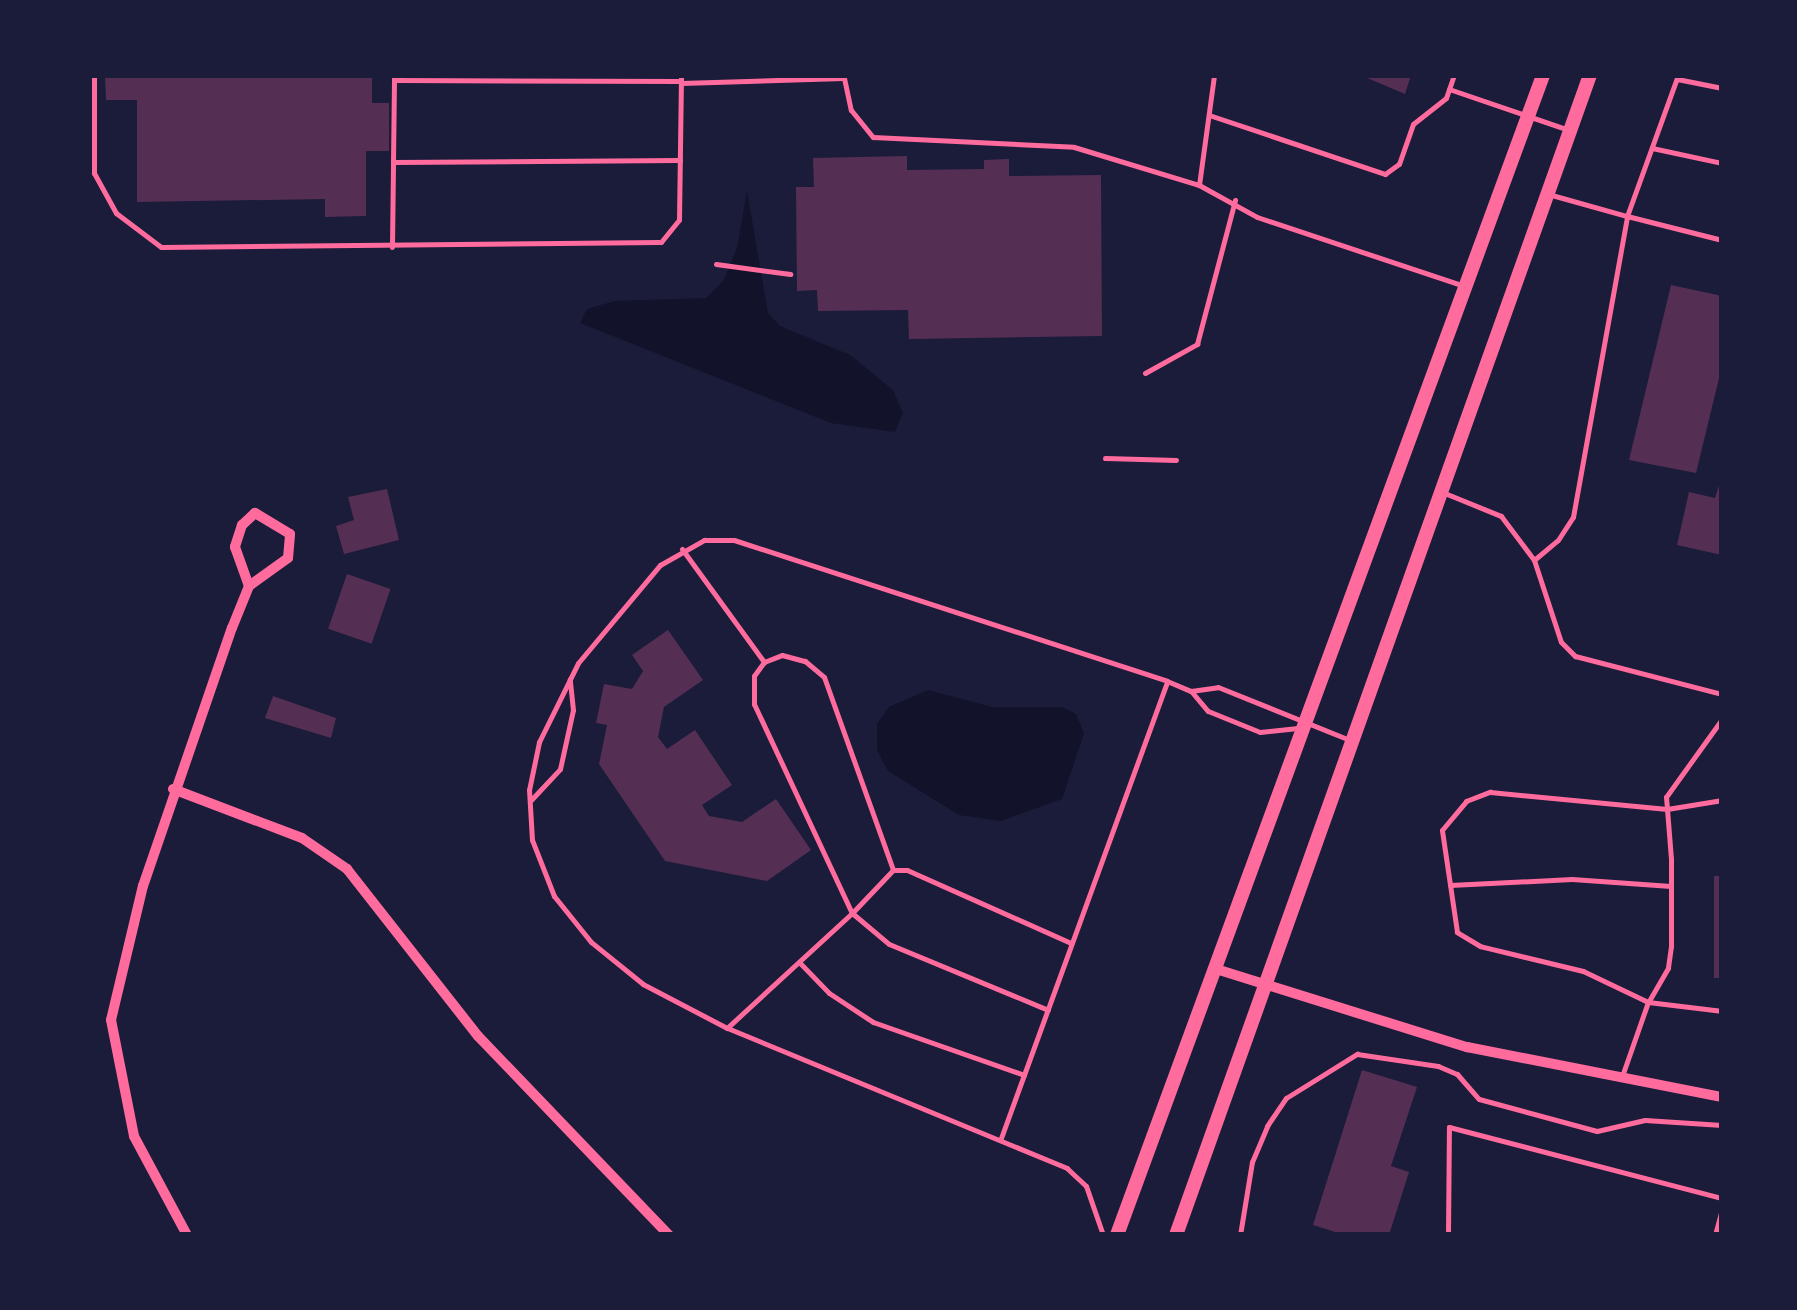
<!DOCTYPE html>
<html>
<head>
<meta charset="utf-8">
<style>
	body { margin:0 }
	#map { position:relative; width:1797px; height:1310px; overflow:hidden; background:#1b1b3a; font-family:"Libre Baskerville",serif }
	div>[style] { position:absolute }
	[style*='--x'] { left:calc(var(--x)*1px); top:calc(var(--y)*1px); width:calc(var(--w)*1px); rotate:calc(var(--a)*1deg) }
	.water>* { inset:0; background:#12122b }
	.building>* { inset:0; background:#542f53; transform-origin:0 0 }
	.path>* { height:5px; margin:-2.5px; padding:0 2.5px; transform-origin:2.5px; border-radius:2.5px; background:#ff6b9d }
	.service>* { height:5px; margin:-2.5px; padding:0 2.5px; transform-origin:2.5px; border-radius:2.5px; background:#ff6b9d }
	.minor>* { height:10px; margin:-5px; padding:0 5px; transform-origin:5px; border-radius:5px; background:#ff6b9d }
	.tertiary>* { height:14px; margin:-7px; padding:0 7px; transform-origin:7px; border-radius:7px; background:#ff6b9d }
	span { translate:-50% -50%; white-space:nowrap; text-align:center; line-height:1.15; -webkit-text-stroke:10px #1b1b3a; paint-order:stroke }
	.frame { position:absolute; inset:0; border:78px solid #1b1b3a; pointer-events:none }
</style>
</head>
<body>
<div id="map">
	<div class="water">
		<i style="clip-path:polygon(747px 191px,768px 313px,780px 326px,850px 355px,893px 390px,903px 413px,895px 432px,831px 423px,580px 323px,587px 309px,615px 301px,706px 298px,724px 280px,737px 248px)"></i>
		<i style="clip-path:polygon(928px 690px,992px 707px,1062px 707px,1076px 714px,1084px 733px,1062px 799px,1001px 821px,959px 815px,888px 771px,877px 750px,877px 724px,889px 707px)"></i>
	</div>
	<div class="building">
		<i style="clip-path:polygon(105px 75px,372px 75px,372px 103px,389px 103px,389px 151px,366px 151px,366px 216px,325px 217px,325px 199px,137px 202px,137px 100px,106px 100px)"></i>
		<i style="clip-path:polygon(1360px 75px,1411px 75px,1405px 94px)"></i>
		<i style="clip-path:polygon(907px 156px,907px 170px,984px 169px,984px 160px,1009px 159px,1009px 176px,1101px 175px,1102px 336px,909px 339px,908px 310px,818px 311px,817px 290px,797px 291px,796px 187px,814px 187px,813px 158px)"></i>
		<i style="clip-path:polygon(1671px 285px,1722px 296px,1722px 366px,1696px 473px,1629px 460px)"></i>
		<i style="clip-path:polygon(1722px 476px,1722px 555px,1677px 545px,1689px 492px,1715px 498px)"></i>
		<i style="clip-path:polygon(387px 489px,399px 540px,344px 554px,336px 526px,354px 520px,348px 497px)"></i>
		<i style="left:347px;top:574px;width:46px;height:58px;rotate:19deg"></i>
		<i style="clip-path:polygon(668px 630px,703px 680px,664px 707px,658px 737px,667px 749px,695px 730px,732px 785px,702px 805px,709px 816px,742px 822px,776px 799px,811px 850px,767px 881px,665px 861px,599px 764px,607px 725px,596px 723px,604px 684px,632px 689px,643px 671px,632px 655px)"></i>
		<i style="clip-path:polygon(273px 696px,336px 718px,331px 738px,265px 718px)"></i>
		<i style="left:1714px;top:876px;width:8px;height:102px"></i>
		<i style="clip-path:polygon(1362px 1070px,1417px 1087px,1391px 1166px,1409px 1172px,1389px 1235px,1345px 1235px,1313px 1225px)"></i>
	</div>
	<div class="path">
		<i style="--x:716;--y:264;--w:75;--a:7.7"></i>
		<i style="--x:1240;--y:1235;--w:74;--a:-80.7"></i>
		<i style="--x:1252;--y:1162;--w:39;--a:-67"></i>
		<i style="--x:1267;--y:1126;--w:34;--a:-56"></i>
		<i style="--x:1286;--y:1098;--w:84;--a:-31.8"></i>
		<i style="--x:1357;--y:1054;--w:82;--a:8.4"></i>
		<i style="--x:1438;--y:1066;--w:21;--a:23"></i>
		<i style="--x:1457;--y:1074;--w:33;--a:49"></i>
		<i style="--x:1479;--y:1099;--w:122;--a:15.2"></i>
		<i style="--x:1597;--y:1131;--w:49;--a:-12.9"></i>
		<i style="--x:1645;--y:1120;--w:77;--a:3.7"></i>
	</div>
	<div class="service">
		<i style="--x:94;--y:75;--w:98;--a:90"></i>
		<i style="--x:94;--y:173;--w:46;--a:61.2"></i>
		<i style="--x:116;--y:213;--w:56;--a:37.1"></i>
		<i style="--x:161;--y:247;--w:500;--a:-0.57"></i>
		<i style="--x:661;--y:242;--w:28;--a:-51"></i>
		<i style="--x:679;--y:220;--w:137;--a:-89.2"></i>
		<i style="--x:681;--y:75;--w:8;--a:90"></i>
		<i style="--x:681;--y:83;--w:163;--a:-1.8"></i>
		<i style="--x:844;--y:78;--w:33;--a:78"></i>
		<i style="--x:851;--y:110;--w:35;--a:51"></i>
		<i style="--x:873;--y:137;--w:201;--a:2.8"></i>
		<i style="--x:1074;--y:147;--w:131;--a:16.9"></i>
		<i style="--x:1199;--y:185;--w:111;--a:-82.2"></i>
		<i style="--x:1677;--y:79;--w:46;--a:11.3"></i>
		<i style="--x:394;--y:80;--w:287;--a:0.2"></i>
		<i style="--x:1449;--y:89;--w:127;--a:18.9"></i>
		<i style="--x:1209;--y:115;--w:186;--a:18.5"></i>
		<i style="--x:1385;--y:174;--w:17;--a:-36"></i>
		<i style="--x:1399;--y:164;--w:42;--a:-70.7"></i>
		<i style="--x:1413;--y:124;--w:42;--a:-38.2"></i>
		<i style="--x:1446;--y:98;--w:24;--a:-71"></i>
		<i style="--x:1652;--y:148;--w:72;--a:12.1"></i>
		<i style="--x:393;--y:162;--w:87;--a:-89.3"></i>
		<i style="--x:1199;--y:185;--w:66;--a:28.9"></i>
		<i style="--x:1257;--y:217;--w:215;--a:18.4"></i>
		<i style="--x:1548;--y:194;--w:82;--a:15.6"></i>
		<i style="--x:1627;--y:216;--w:150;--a:-70.1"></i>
		<i style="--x:392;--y:247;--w:85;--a:-89.3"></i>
		<i style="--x:393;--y:162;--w:287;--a:-0.4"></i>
		<i style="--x:1145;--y:373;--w:60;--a:-29.1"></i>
		<i style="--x:1197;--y:344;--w:149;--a:-75.2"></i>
		<i style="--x:1105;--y:458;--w:71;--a:1.6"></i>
		<i style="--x:1442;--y:492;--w:64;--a:22.1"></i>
		<i style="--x:1501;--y:516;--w:55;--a:53.1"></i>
		<i style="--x:1534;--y:560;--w:31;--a:-40"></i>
		<i style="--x:1558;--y:540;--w:27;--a:-57"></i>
		<i style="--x:1573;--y:517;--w:306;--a:-79.8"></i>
		<i style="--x:1627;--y:216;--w:98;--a:14.2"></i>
		<i style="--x:682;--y:549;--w:140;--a:54"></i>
		<i style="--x:764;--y:662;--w:17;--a:126"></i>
		<i style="--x:754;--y:676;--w:28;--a:90"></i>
		<i style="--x:754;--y:704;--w:231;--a:64.9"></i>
		<i style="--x:852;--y:913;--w:170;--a:137.4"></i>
		<i style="--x:1534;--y:560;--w:86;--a:71.8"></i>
		<i style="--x:1561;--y:642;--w:20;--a:45"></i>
		<i style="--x:1575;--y:656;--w:152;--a:14.5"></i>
		<i style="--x:764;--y:662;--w:19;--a:-21"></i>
		<i style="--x:782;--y:655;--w:24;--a:15"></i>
		<i style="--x:805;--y:661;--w:25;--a:40"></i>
		<i style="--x:824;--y:677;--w:205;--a:70.3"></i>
		<i style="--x:893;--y:870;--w:14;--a:0"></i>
		<i style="--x:907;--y:870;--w:180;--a:24"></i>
		<i style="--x:1191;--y:691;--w:27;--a:-8"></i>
		<i style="--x:1218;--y:687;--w:142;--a:21.9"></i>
		<i style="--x:1722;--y:719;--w:96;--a:125.7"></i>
		<i style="--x:1666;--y:797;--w:12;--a:85"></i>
		<i style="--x:1667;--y:809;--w:50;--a:85.4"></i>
		<i style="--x:1671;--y:859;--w:87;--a:90"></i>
		<i style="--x:1671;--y:946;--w:22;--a:98"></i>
		<i style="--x:1668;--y:968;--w:39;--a:120"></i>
		<i style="--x:1648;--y:1002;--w:72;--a:-154.5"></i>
		<i style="--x:1583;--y:971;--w:106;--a:-166.4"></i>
		<i style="--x:1480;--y:946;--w:27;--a:-149"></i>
		<i style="--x:1457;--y:932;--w:103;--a:-98.4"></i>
		<i style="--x:1442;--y:830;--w:38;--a:-50"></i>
		<i style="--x:1466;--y:801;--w:26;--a:-21"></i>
		<i style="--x:1490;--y:792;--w:178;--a:5.5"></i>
		<i style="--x:1667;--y:809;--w:56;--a:-9.3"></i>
		<i style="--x:531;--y:800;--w:42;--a:-46.9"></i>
		<i style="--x:560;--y:769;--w:60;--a:-77.6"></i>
		<i style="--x:573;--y:710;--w:31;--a:-96"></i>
		<i style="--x:893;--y:870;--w:59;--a:133.6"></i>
		<i style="--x:852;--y:913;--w:48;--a:40"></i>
		<i style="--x:889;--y:944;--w:172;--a:22.5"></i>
		<i style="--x:1450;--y:885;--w:122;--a:-2.8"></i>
		<i style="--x:1572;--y:879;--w:99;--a:4"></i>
		<i style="--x:799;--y:962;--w:43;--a:45.9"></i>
		<i style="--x:829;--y:993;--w:53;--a:33.4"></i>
		<i style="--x:873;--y:1022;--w:160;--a:19.3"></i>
		<i style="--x:1621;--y:1079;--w:82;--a:-70.7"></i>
		<i style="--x:1648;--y:1002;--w:75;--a:6.9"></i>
		<i style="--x:1001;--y:1138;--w:486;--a:-70"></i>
		<i style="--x:1103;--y:1235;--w:52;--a:-109.1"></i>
		<i style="--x:1086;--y:1186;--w:26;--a:-137"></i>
		<i style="--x:1067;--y:1168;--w:368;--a:-157.6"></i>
		<i style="--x:727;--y:1028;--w:95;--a:-152.4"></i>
		<i style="--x:643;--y:984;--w:67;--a:-141.1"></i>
		<i style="--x:591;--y:942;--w:59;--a:-128.8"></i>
		<i style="--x:554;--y:896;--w:60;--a:-111.4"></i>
		<i style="--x:532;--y:840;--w:50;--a:-93.4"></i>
		<i style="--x:529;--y:790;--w:49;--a:-78.2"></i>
		<i style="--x:539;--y:742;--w:88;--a:-63.7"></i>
		<i style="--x:578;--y:663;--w:128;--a:-50.1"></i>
		<i style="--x:660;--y:565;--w:51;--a:-29.6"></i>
		<i style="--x:704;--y:540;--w:30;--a:0"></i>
		<i style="--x:734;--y:540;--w:455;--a:18"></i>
		<i style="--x:1167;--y:681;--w:26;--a:23"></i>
		<i style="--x:1191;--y:691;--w:26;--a:50"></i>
		<i style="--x:1208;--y:711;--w:56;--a:22"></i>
		<i style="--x:1260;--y:732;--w:38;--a:-6"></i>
		<i style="--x:1448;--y:1235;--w:108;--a:-89.5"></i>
		<i style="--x:1449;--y:1127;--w:282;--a:14.6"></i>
		<i style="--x:1715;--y:1235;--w:27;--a:-75"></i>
	</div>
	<div class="minor">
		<i style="--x:173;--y:789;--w:138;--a:20.8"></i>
		<i style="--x:302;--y:838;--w:55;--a:34.6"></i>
		<i style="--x:347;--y:869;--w:212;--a:51.9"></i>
		<i style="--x:478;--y:1036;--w:276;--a:46.2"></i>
		<i style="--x:1216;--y:969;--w:263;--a:17.3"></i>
		<i style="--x:1467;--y:1047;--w:260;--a:11.1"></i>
		<i style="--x:187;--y:1235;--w:112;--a:-118.2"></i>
		<i style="--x:134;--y:1136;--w:118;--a:-101.2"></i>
		<i style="--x:111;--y:1020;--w:138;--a:-76.6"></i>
		<i style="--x:143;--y:886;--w:273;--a:-71"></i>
		<i style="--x:232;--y:628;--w:45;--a:-68"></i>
		<i style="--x:249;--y:586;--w:48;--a:-35.7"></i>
		<i style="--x:288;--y:558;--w:24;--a:-85"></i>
		<i style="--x:290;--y:534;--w:41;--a:-149"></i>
		<i style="--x:255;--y:513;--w:18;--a:137"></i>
		<i style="--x:242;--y:525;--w:23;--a:108"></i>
		<i style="--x:235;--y:547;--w:41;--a:70.3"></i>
	</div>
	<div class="tertiary">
		<i style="--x:1117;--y:1235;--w:1236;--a:-69.83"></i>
		<i style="--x:1176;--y:1235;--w:1232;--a:-70.36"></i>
	</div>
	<div class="frame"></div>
</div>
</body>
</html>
